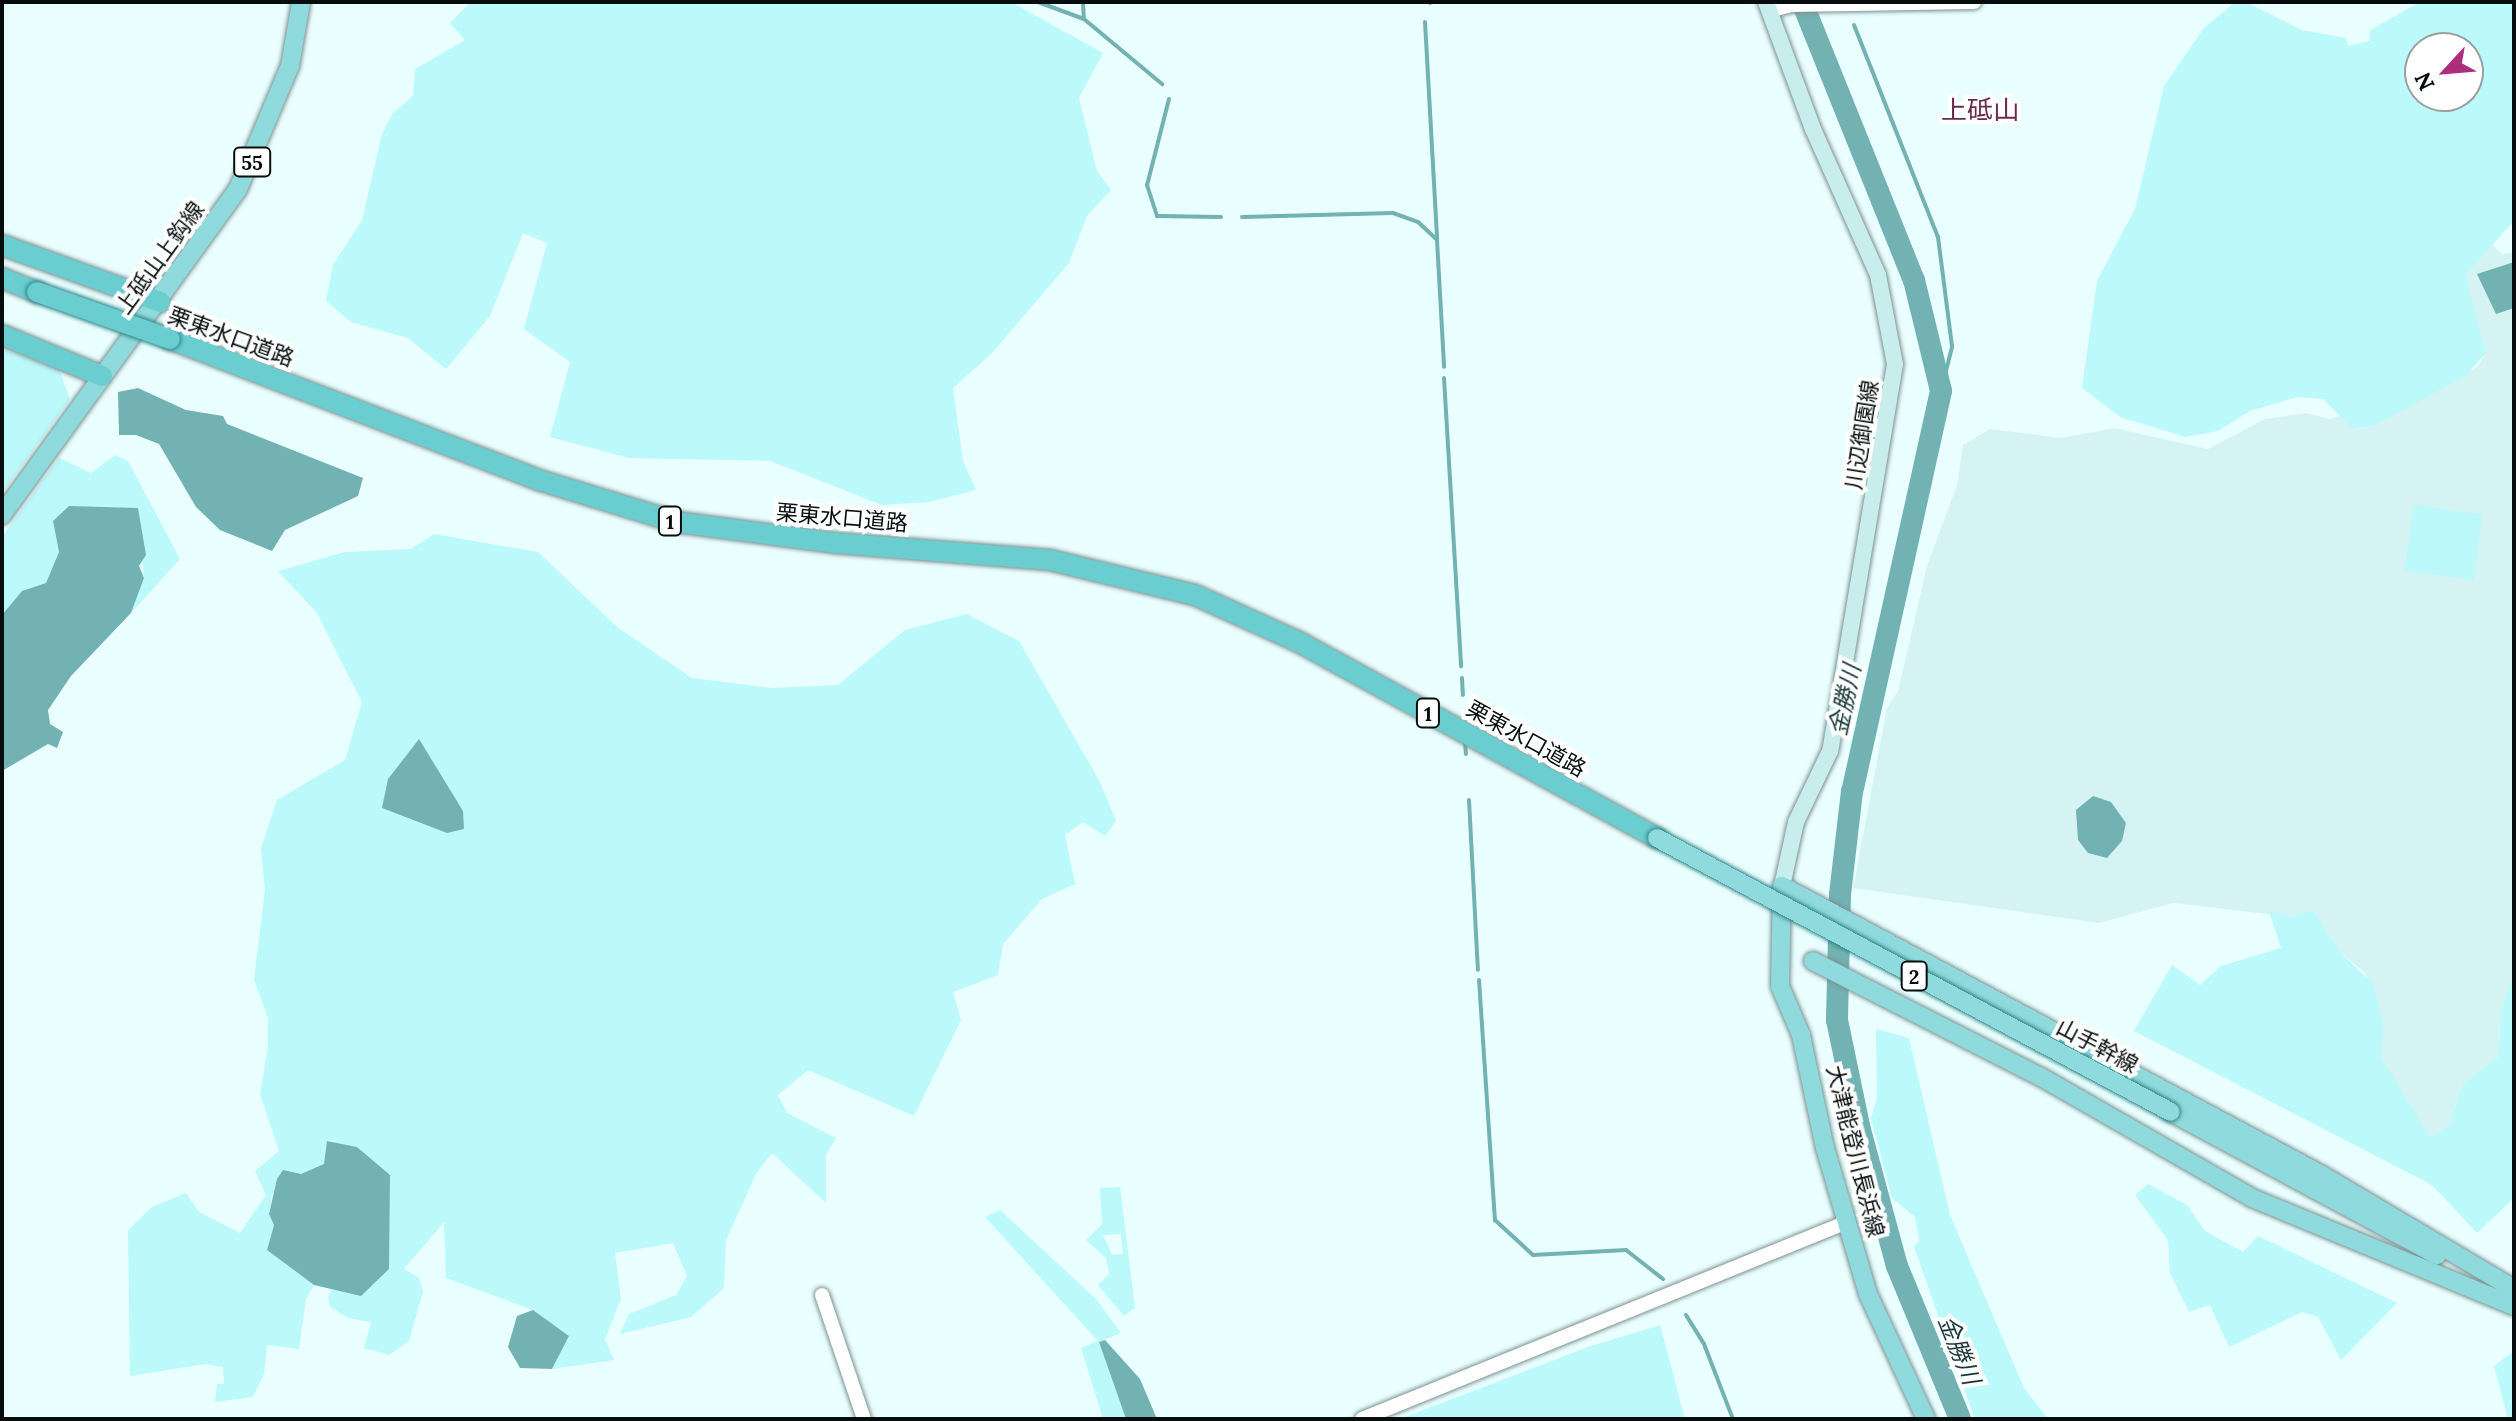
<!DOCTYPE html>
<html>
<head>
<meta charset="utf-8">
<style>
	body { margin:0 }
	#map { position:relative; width:2516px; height:1421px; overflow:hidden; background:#eaffff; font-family:Lora,"Noto Sans JP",serif }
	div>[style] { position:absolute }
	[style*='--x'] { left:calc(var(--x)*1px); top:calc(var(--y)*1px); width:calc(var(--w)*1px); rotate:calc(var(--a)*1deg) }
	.built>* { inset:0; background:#d6f3f3 }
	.green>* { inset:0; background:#bbf9fa; transform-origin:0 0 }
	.water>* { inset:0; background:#73b2b3 }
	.stream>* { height:4px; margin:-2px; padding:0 2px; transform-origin:2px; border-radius:2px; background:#73b2b3 }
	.river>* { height:22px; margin:-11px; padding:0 11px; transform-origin:11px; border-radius:11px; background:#73b2b3 }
	.roads { filter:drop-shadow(0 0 2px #7f9191) drop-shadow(0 0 2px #7f9191) }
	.tertiary>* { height:14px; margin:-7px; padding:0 7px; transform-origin:7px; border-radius:7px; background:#fff }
	.secondary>* { height:16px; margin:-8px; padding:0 8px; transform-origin:8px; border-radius:8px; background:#c7eded }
	.primary>* { height:18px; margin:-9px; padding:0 9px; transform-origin:9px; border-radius:9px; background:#8fdadc }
	.trunk>* { height:20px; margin:-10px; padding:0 10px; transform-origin:10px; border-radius:10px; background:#6aced0 }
	.bridges { filter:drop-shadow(0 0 2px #2f8384) drop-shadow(0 0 2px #2f8384) }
	.primary-bridge>* { height:18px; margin:-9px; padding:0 9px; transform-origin:9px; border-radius:9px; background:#8fdadc }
	.trunk-bridge>* { height:20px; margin:-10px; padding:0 10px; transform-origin:10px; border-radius:10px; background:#6aced0 }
	span { translate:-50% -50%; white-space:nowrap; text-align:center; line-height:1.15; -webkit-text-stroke:8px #fff; paint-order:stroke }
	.shield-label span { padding:2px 6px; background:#fff; border:2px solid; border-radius:6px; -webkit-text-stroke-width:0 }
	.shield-label { font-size:20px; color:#070d0d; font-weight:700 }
	.street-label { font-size:22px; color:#070d0d }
	.water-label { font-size:24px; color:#193939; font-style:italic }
	.quarter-label { font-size:26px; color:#682a4e }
	.frame { position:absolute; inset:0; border:4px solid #070d0d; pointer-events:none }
	.north { position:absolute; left:2404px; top:32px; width:80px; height:80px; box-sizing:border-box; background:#fff; border:2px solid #9c9e9e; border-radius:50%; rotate:244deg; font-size:22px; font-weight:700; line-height:32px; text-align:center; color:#070d0d }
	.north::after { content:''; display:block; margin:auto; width:28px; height:36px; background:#ad2e7d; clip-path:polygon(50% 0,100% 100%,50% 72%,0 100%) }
</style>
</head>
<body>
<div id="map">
	<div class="built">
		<i style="clip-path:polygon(2492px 245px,2502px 254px,2514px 252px,2514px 972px,2500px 1015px,2499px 1056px,2462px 1085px,2449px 1126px,2430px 1138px,2420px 1124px,2381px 1057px,2379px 1026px,2365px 973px,2341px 953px,2313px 910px,2292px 917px,2174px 903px,2099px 923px,1853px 888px,1887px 708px,1898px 691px,1927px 566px,1957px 485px,1963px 445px,1990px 429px,2061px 438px,2114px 428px,2208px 449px,2265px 419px,2306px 413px,2330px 419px,2342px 415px,2354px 429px,2374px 426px,2478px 366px,2486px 352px,2464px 275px)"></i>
	</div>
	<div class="green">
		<i style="clip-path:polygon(471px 2px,1011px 2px,1103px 53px,1079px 98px,1097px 171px,1111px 190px,1087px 216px,1069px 263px,991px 354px,953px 388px,963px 461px,976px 490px,929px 502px,882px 505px,770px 461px,629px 458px,550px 437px,570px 362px,524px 329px,547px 243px,523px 233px,490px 316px,446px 369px,408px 338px,351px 322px,326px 301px,333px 265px,362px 220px,382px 134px,393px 113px,413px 96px,415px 69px,465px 40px,450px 23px)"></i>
		<i style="clip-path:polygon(evenodd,2235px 2px,2246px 2px,2302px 30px,2346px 38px,2348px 46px,2370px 41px,2370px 30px,2420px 2px,2514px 2px,2514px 221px,2465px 275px,2486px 353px,2465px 376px,2374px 426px,2353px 429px,2323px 399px,2297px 397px,2250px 411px,2218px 431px,2186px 437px,2120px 417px,2082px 388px,2097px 281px,2135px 209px,2164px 86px,2204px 28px,2235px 2px,2468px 48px,2468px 96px,2420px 96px,2420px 48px,2468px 48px)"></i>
		<i style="clip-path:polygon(2px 349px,59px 369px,70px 399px,2px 493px)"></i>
		<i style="clip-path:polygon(115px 455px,128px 461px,180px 559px,131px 613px,144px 578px,138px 508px,53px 521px,59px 552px,46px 583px,22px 591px,2px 615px,2px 537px,59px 458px,91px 473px)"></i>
		<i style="left:2414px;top:505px;width:69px;height:66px;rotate:8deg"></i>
		<i style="clip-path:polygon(evenodd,434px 534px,538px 552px,617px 627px,692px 678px,772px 688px,838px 685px,905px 630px,967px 614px,1019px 641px,1100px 782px,1116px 821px,1105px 836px,1083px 822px,1065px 835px,1075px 884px,1042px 899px,1003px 944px,998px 975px,953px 992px,961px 1020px,914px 1116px,808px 1070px,778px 1095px,787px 1113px,836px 1138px,826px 1155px,826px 1203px,772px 1153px,757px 1172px,726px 1240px,724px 1288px,691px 1317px,620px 1334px,629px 1314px,676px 1295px,687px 1276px,673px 1243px,615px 1253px,621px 1299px,605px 1339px,614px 1360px,552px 1369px,569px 1336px,533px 1310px,446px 1278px,444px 1222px,404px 1269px,419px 1278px,423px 1291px,409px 1341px,389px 1355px,364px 1348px,371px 1322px,348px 1318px,330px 1307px,328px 1297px,332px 1289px,361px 1295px,389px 1269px,388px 1245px,334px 1140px,328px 1141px,324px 1164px,272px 1194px,269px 1214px,274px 1225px,267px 1250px,314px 1285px,306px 1299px,299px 1349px,267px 1345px,264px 1374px,253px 1397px,215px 1402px,217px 1384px,224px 1384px,223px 1367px,205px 1364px,130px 1376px,128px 1230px,152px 1207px,186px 1193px,199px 1212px,240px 1233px,266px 1195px,255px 1171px,279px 1151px,260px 1094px,268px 1046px,268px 1018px,254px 980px,265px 890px,261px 848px,277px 800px,345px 760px,362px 702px,317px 613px,278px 571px,345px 552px,411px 549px,434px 534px,418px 740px,445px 789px,463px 811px,388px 779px,418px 740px)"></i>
		<i style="clip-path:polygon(2313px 910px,2341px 953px,2373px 984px,2383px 1024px,2381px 1057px,2430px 1137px,2449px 1126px,2462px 1085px,2499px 1056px,2500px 1015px,2514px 972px,2514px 1198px,2477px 1233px,2432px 1185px,2134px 1031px,2172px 965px,2200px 985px,2221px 966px,2281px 948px,2269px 911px,2292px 917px)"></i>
		<i style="clip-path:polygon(1876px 1029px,1909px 1038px,1950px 1215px,2024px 1388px,2048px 1419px,1975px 1419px,1914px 1247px,1919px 1241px,1915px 1217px,1892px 1198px,1871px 1118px,1877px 1097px)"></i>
		<i style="clip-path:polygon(2148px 1184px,2187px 1205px,2205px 1231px,2243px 1252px,2258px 1236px,2397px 1303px,2341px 1360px,2318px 1317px,2302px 1312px,2229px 1347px,2210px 1305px,2189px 1312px,2170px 1273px,2168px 1240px,2135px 1195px)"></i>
		<i style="clip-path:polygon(evenodd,1120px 1187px,1135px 1308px,1124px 1316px,1098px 1285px,1109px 1274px,1106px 1258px,1086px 1240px,1102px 1224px,1100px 1188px,1120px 1187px,1121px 1234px,1123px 1254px,1112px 1255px,1103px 1235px,1121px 1234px)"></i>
		<i style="clip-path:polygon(1000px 1210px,1096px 1299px,1121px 1333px,1099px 1342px,1126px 1419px,1103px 1419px,1081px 1348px,1098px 1341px,985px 1217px)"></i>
		<i style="clip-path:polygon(1660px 1325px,1685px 1419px,1400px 1419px,1588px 1347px)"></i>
		<i style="clip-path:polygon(2514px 1351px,2514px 1419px,2508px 1419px,2494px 1366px)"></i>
	</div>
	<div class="water">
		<i style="clip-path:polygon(2514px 262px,2514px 308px,2496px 314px,2477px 274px)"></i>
		<i style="clip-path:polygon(138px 388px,186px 410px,223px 416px,227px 424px,363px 478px,358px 496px,285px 530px,272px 551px,220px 530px,196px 507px,159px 444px,136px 435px,119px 435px,118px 392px)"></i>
		<i style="clip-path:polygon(69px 506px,138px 508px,146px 555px,139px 566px,144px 578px,131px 613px,71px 676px,48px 710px,50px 724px,63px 732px,57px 748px,48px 744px,2px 771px,2px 615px,22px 591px,46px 583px,59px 552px,53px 521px)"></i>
		<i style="clip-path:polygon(419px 739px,463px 811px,464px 829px,447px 833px,382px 808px,388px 779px)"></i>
		<i style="clip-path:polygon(2093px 796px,2111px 802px,2126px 823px,2122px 841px,2107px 858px,2088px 853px,2078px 840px,2076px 810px)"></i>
		<i style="clip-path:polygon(327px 1141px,357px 1147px,390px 1175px,389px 1269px,361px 1296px,314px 1285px,267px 1250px,274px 1225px,269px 1214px,277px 1179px,283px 1170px,301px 1174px,324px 1164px)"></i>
		<i style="clip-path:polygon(533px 1310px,569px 1336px,552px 1369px,520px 1368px,508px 1347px,517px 1316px)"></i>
		<i style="clip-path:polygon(1105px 1340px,1140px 1379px,1157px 1419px,1126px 1419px,1099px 1342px)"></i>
	</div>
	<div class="stream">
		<i style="--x:1038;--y:2;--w:49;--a:20.3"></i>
		<i style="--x:1084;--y:19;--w:102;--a:39.8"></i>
		<i style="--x:1083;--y:2;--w:17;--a:87"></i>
		<i style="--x:1430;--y:3;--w:1;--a:-90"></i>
		<i style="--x:1425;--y:22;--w:217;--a:86.8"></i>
		<i style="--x:1854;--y:25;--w:228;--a:68.4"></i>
		<i style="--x:1938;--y:237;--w:111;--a:82.7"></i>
		<i style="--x:1952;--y:347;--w:45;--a:104"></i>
		<i style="--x:1169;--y:99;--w:89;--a:104.3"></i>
		<i style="--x:1147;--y:185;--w:33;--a:72"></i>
		<i style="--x:1157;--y:216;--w:64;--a:0.9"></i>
		<i style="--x:1242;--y:217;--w:151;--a:-1.5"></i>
		<i style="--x:1393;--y:213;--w:27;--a:20"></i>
		<i style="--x:1418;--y:222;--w:26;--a:43"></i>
		<i style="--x:1437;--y:240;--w:127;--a:86.8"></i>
		<i style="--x:1444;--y:378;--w:289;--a:86.6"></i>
		<i style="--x:1462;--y:678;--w:17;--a:87"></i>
		<i style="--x:1465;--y:743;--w:11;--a:85"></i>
		<i style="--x:1469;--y:800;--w:170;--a:87"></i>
		<i style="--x:1479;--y:980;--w:241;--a:86.2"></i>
		<i style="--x:1495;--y:1220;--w:52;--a:42.6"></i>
		<i style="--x:1533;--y:1255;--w:93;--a:-3.1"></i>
		<i style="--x:1626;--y:1250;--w:47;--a:38.1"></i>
		<i style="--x:1686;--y:1315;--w:34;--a:58"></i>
		<i style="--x:1704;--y:1344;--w:80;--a:68.9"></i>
	</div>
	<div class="river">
		<i style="--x:1802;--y:2;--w:300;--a:68.1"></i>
		<i style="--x:1914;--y:280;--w:114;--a:76.3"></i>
		<i style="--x:1941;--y:391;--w:410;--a:102.5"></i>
		<i style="--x:1852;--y:791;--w:105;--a:96.6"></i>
		<i style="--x:1840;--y:895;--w:125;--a:91.4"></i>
		<i style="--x:1837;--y:1020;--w:112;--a:78.2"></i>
		<i style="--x:1860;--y:1130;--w:141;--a:74.8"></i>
		<i style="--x:1897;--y:1266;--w:165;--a:67.6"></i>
	</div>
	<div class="roads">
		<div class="tertiary">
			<i style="--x:1769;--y:11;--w:23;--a:-15"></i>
			<i style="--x:1791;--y:5;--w:183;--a:-0.9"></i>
			<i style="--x:822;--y:1295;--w:131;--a:71.3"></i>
			<i style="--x:1362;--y:1419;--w:523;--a:-22.11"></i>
		</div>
		<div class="secondary">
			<i style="--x:1766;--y:2;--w:135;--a:69.7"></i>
			<i style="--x:1813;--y:129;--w:160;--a:66"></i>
			<i style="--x:1878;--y:275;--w:91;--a:79.2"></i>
			<i style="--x:1895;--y:364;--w:392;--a:99.5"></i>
			<i style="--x:1830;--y:751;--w:79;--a:115.6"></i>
			<i style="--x:1796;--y:822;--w:66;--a:102.3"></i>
		</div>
		<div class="primary">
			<i style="--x:2;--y:515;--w:402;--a:-54.1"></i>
			<i style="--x:238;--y:189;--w:134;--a:-67.1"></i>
			<i style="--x:290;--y:66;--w:65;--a:-80.2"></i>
			<i style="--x:1813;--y:961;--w:256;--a:27"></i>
			<i style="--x:2041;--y:1077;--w:243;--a:29.8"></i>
			<i style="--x:2252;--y:1198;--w:283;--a:22.4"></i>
			<i style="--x:2171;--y:1112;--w:302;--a:28.3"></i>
			<i style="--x:1926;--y:1419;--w:138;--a:-114.9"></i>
			<i style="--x:1868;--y:1294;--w:152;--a:-106.4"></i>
			<i style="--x:1825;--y:1148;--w:116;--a:-102"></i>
			<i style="--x:1801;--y:1035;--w:53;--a:-113.2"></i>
			<i style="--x:1780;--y:986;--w:100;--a:-88.9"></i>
			<i style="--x:1782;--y:886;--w:612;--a:28.16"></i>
			<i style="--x:2322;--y:1175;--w:223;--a:30.7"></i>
		</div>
		<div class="trunk">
			<i style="--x:2;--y:245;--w:168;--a:19.8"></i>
			<i style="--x:2;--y:278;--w:38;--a:22"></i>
			<i style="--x:2;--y:335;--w:108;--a:22.3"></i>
			<i style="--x:170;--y:339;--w:398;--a:20.9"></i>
			<i style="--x:542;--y:481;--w:140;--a:17"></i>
			<i style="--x:676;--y:522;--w:160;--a:7.5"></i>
			<i style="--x:835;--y:543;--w:216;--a:4.5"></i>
			<i style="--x:1050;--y:560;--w:149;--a:13.6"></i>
			<i style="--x:1195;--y:595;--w:114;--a:24.3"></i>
			<i style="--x:1299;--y:642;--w:408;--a:28.7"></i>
		</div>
	</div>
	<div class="bridges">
		<div class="primary-bridge">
			<i style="--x:1657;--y:838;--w:582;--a:28.06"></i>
		</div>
		<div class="trunk-bridge">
			<i style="--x:37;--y:292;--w:141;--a:19.5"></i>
		</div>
	</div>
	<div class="shield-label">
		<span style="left:252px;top:162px">55</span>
		<span style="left:670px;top:521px">1</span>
		<span style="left:1428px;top:713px">1</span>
		<span style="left:1914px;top:976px">2</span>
	</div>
	<div class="street-label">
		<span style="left:160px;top:258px;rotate:-54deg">上砥山上鈎線</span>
		<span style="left:231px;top:337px;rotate:20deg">栗東水口道路</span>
		<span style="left:1862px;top:435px;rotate:-81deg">川辺御園線</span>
		<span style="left:842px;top:518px;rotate:5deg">栗東水口道路</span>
		<span style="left:1526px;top:739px;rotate:29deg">栗東水口道路</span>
		<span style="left:2097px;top:1046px;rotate:28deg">山手幹線</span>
		<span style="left:1855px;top:1151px;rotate:76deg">大津能登川長浜線</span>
	</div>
	<div class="water-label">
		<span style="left:1845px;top:700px;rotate:-78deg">金勝川</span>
		<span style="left:1959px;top:1350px;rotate:68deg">金勝川</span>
	</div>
	<div class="quarter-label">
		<span style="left:1980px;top:110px">上砥山</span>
	</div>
	<div class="frame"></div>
	<div class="north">N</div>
</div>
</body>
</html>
